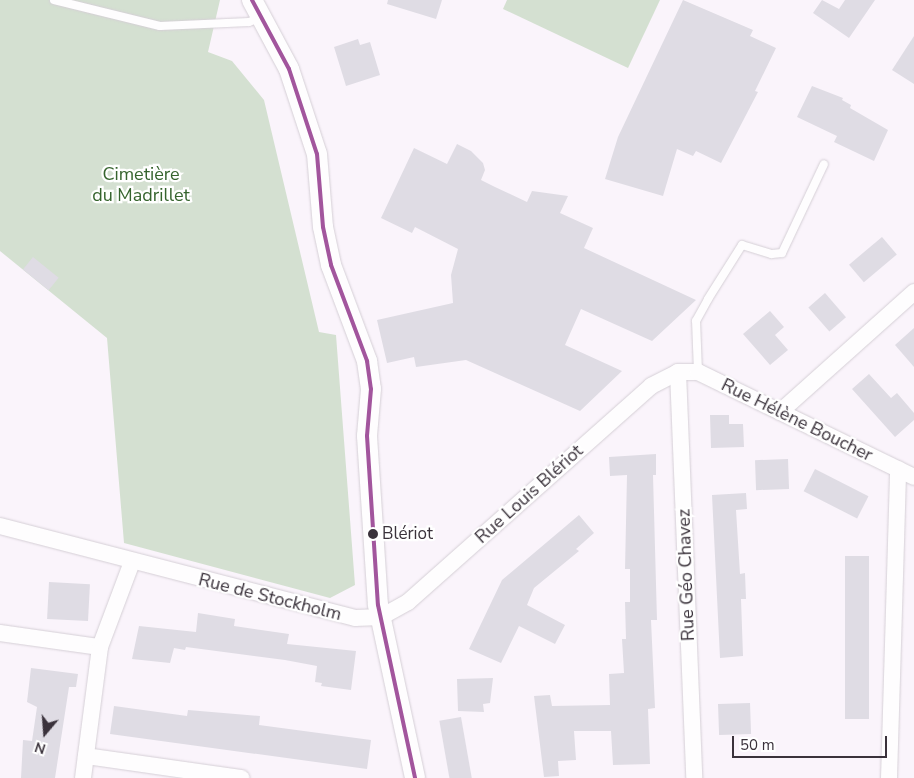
<!DOCTYPE html>
<html>
<head>
<meta charset="utf-8">
<style>
	body { margin:0 }
	#map { position:relative; width:914px; height:778px; overflow:hidden; background:#faf4fb; font-family:"Nunito Sans",sans-serif }
	div>[style] { position:absolute }
	[style*='--x'] { left:calc(var(--x)*1px); top:calc(var(--y)*1px); width:calc(var(--w)*1px); rotate:calc(var(--a)*1deg) }
	.green>* { inset:0; background:#d4e0d1 }
	.building>* { inset:0; background:#dfdce4; transform-origin:0 0 }
	.roads { filter:drop-shadow(0 0 1px #d5cfd6) drop-shadow(0 0 1px #d5cfd6) }
	.service>* { height:8px; margin:-4px; padding:0 4px; transform-origin:4px; border-radius:4px; background:#fefdfe }
	.minor>* { height:16px; margin:-8px; padding:0 8px; transform-origin:8px; border-radius:8px; background:#fefdfe }
	.tertiary>* { height:20px; margin:-10px; padding:0 10px; transform-origin:10px; border-radius:10px; background:#fefdfe }
	.bus-1>* { height:4px; margin:-2px; padding:0 2px; transform-origin:2px; border-radius:2px; background:#a2559d }
	.dots>* { width:14px; height:14px; translate:-50% -50%; box-sizing:border-box; border:2px solid #fff; border-radius:50% }
	span { translate:-50% -50%; white-space:nowrap; text-align:center; line-height:1.15; -webkit-text-stroke:4.5px #fff; paint-order:stroke }
	.bus-label { font-size:17px; color:#3a323b }
	.left { translate:0 -50%; text-align:left }
	.park-label { font-size:18px; color:#36642e }
	.street-label { font-size:18px; color:#3a323b }
	.north { position:absolute; left:20px; top:708px; width:50px; height:50px; -webkit-text-stroke:4px #fff; paint-order:stroke; rotate:198deg; font-size:14px; font-weight:700; line-height:20px; text-align:center; color:#3a323b }
	.north::after { content:''; display:block; margin:auto; width:18px; height:22px; background:#3a323b; clip-path:polygon(50% 0,100% 100%,50% 72%,0 100%) }
	.scale { position:absolute; left:732px; top:736px; width:155px; height:22px; box-sizing:border-box; border:2px solid #3a323b; border-top:0; padding-left:6px; font-size:15px; line-height:18px; white-space:nowrap; color:#3a323b; -webkit-text-stroke:4px #fff; paint-order:stroke }
</style>
</head>
<body>
<div id="map">
	<div class="green">
		<i style="clip-path:polygon(0 0,220px 0,208px 52px,232px 61px,264px 100px,319px 332px,336px 335px,355px 585px,330px 598px,124px 543px,107px 338px,0 251px)"></i>
		<i style="clip-path:polygon(507px 0,660px 0,628px 68px,503px 9px)"></i>
	</div>
	<div class="building">
		<i style="clip-path:polygon(388px 0,442px 0,436px 19px,387px 4px)"></i>
		<i style="clip-path:polygon(683px 0,753px 30px,750px 36px,776px 48px,755px 91px,758px 92px,721px 163px,696px 151px,693px 156px,677px 149px,663px 196px,605px 179px,618px 137px)"></i>
		<i style="clip-path:polygon(822px 0,839px 9px,845px 0,875px 0,849px 38px,813px 13px)"></i>
		<i style="clip-path:polygon(914px 36px,914px 84px,892px 70px)"></i>
		<i style="clip-path:polygon(358px 39px,360px 45px,370px 42px,380px 75px,346px 86px,334px 47px)"></i>
		<i style="clip-path:polygon(812px 86px,843px 98px,842px 100px,851px 105px,850px 108px,888px 130px,874px 161px,834px 142px,837px 136px,797px 117px)"></i>
		<i style="clip-path:polygon(457px 144px,471px 151px,483px 163px,485px 170px,481px 180px,495px 187px,527px 202px,532px 191px,568px 196px,560px 213px,593px 228px,584px 248px,696px 300px,652px 341px,581px 309px,565px 345px,622px 371px,580px 411px,466px 360px,416px 367px,414px 357px,387px 363px,377px 320px,453px 303px,451px 275px,458px 249px,415px 227px,412px 233px,381px 218px,414px 148px,447px 164px)"></i>
		<i style="left:882px;top:237px;width:23px;height:43px;rotate:50deg"></i>
		<i style="left:33px;top:257px;width:33px;height:16px;rotate:39deg"></i>
		<i style="left:825px;top:293px;width:32px;height:22px;rotate:49deg"></i>
		<i style="clip-path:polygon(770px 311px,784px 327px,775px 335px,788px 350px,770px 365px,743px 334px)"></i>
		<i style="clip-path:polygon(914px 328px,914px 367px,895px 345px)"></i>
		<i style="clip-path:polygon(869px 374px,891px 398px,897px 393px,914px 413px,914px 420px,895px 437px,852px 389px)"></i>
		<i style="clip-path:polygon(710px 415px,729px 415px,729px 424px,743px 424px,744px 447px,711px 448px)"></i>
		<i style="clip-path:polygon(656px 454px,656px 475px,653px 475px,657px 620px,651px 620px,655px 708px,648px 709px,650px 764px,613px 765px,611px 731px,574px 731px,576px 760px,558px 761px,559px 776px,544px 777px,534px 696px,550px 695px,552px 706px,610px 705px,609px 674px,624px 673px,622px 639px,626px 639px,625px 602px,630px 602px,630px 569px,625px 569px,627px 475px,610px 476px,609px 457px)"></i>
		<i style="left:788px;top:459px;width:30px;height:33px;rotate:88deg"></i>
		<i style="left:815px;top:469px;width:60px;height:25px;rotate:27deg"></i>
		<i style="clip-path:polygon(746px 493px,747px 509px,736px 510px,740px 574px,745px 573px,746px 599px,741px 599px,743px 656px,720px 658px,712px 495px)"></i>
		<i style="clip-path:polygon(579px 515px,594px 533px,576px 549px,579px 551px,534px 588px,527px 605px,565px 625px,555px 644px,519px 626px,501px 663px,469px 649px,502px 580px)"></i>
		<i style="left:845px;top:556px;width:24px;height:163px"></i>
		<i style="left:49px;top:582px;width:41px;height:37px;rotate:3deg"></i>
		<i style="clip-path:polygon(198px 613px,235px 619px,234px 626px,289px 634px,287px 644px,356px 651px,351px 690px,321px 686px,322px 683px,315px 682px,317px 666px,285px 660px,186px 647px,185px 650px,174px 648px,170px 663px,132px 659px,139px 626px,196px 632px)"></i>
		<i style="clip-path:polygon(31px 668px,78px 674px,76px 687px,69px 687px,55px 778px,21px 778px,23px 740px,32px 741px,37px 707px,27px 702px)"></i>
		<i style="clip-path:polygon(493px 678px,490px 703px,483px 704px,484px 712px,458px 711px,457px 679px)"></i>
		<i style="left:750px;top:703px;width:31px;height:32px;rotate:88deg"></i>
		<i style="clip-path:polygon(114px 706px,187px 716px,188px 710px,260px 716px,259px 725px,371px 740px,367px 769px,110px 734px)"></i>
		<i style="left:461px;top:717px;width:62px;height:22px;rotate:80deg"></i>
	</div>
	<div class="roads">
		<div class="service">
			<i style="--x:54;--y:0;--w:109;--a:13.8"></i>
			<i style="--x:160;--y:26;--w:89;--a:-2.6"></i>
			<i style="--x:249;--y:22;--w:11;--a:-22"></i>
			<i style="--x:698;--y:372;--w:51;--a:-92.2"></i>
			<i style="--x:696;--y:321;--w:25;--a:-61"></i>
			<i style="--x:708;--y:299;--w:64;--a:-57.8"></i>
			<i style="--x:742;--y:245;--w:31;--a:17"></i>
			<i style="--x:772;--y:254;--w:10;--a:-6"></i>
			<i style="--x:782;--y:253;--w:98;--a:-64.7"></i>
		</div>
		<div class="minor">
			<i style="--x:678;--y:372;--w:406;--a:87.7"></i>
			<i style="--x:780;--y:412;--w:180;--a:-41.8"></i>
			<i style="--x:0;--y:526;--w:367;--a:14.5"></i>
			<i style="--x:355;--y:618;--w:26;--a:-2"></i>
			<i style="--x:381;--y:617;--w:31;--a:-29"></i>
			<i style="--x:408;--y:602;--w:325;--a:-41.6"></i>
			<i style="--x:651;--y:386;--w:30;--a:-27"></i>
			<i style="--x:678;--y:372;--w:20;--a:0"></i>
			<i style="--x:698;--y:372;--w:240;--a:25.9"></i>
			<i style="--x:0;--y:633;--w:101;--a:8"></i>
			<i style="--x:86;--y:756;--w:157;--a:8.1"></i>
			<i style="--x:83;--y:778;--w:132;--a:-82.6"></i>
			<i style="--x:100;--y:647;--w:91;--a:-69.4"></i>
			<i style="--x:889;--y:778;--w:309;--a:-88.3"></i>
		</div>
		<div class="tertiary">
			<i style="--x:252;--y:0;--w:78;--a:61.8"></i>
			<i style="--x:289;--y:69;--w:89;--a:71.8"></i>
			<i style="--x:317;--y:154;--w:73;--a:85.3"></i>
			<i style="--x:323;--y:227;--w:39;--a:78"></i>
			<i style="--x:331;--y:265;--w:103;--a:69.4"></i>
			<i style="--x:367;--y:361;--w:28;--a:82"></i>
			<i style="--x:371;--y:389;--w:47;--a:94.9"></i>
			<i style="--x:367;--y:436;--w:169;--a:86.3"></i>
			<i style="--x:378;--y:605;--w:177;--a:77.9"></i>
		</div>
	</div>
	<div class="bus-1">
		<i style="--x:252;--y:0;--w:78;--a:61.8"></i>
		<i style="--x:289;--y:69;--w:89;--a:71.8"></i>
		<i style="--x:317;--y:154;--w:73;--a:85.3"></i>
		<i style="--x:323;--y:227;--w:39;--a:78"></i>
		<i style="--x:331;--y:265;--w:103;--a:69.4"></i>
		<i style="--x:367;--y:361;--w:28;--a:82"></i>
		<i style="--x:371;--y:389;--w:47;--a:94.9"></i>
		<i style="--x:367;--y:436;--w:169;--a:86.3"></i>
		<i style="--x:378;--y:605;--w:177;--a:77.9"></i>
	</div>
	<div class="dots">
		<i style="left:373px;top:534px;background:#3a323b"></i>
	</div>
	<div class="bus-label">
		<span class="left" style="left:382px;top:534px">Blériot</span>
	</div>
	<div class="park-label">
		<span style="left:141px;top:185px">Cimetière<br>du Madrillet</span>
	</div>
	<div class="street-label">
		<span style="left:797px;top:420px;rotate:26deg">Rue Hélène Boucher</span>
		<span style="left:529px;top:494px;rotate:-42deg">Rue Louis Blériot</span>
		<span style="left:686px;top:575px;rotate:-92deg">Rue Géo Chavez</span>
		<span style="left:270px;top:597px;rotate:14deg">Rue de Stockholm</span>
	</div>
	<div class="north">N</div>
	<div class="scale">50 m</div>
</div>
</body>
</html>
